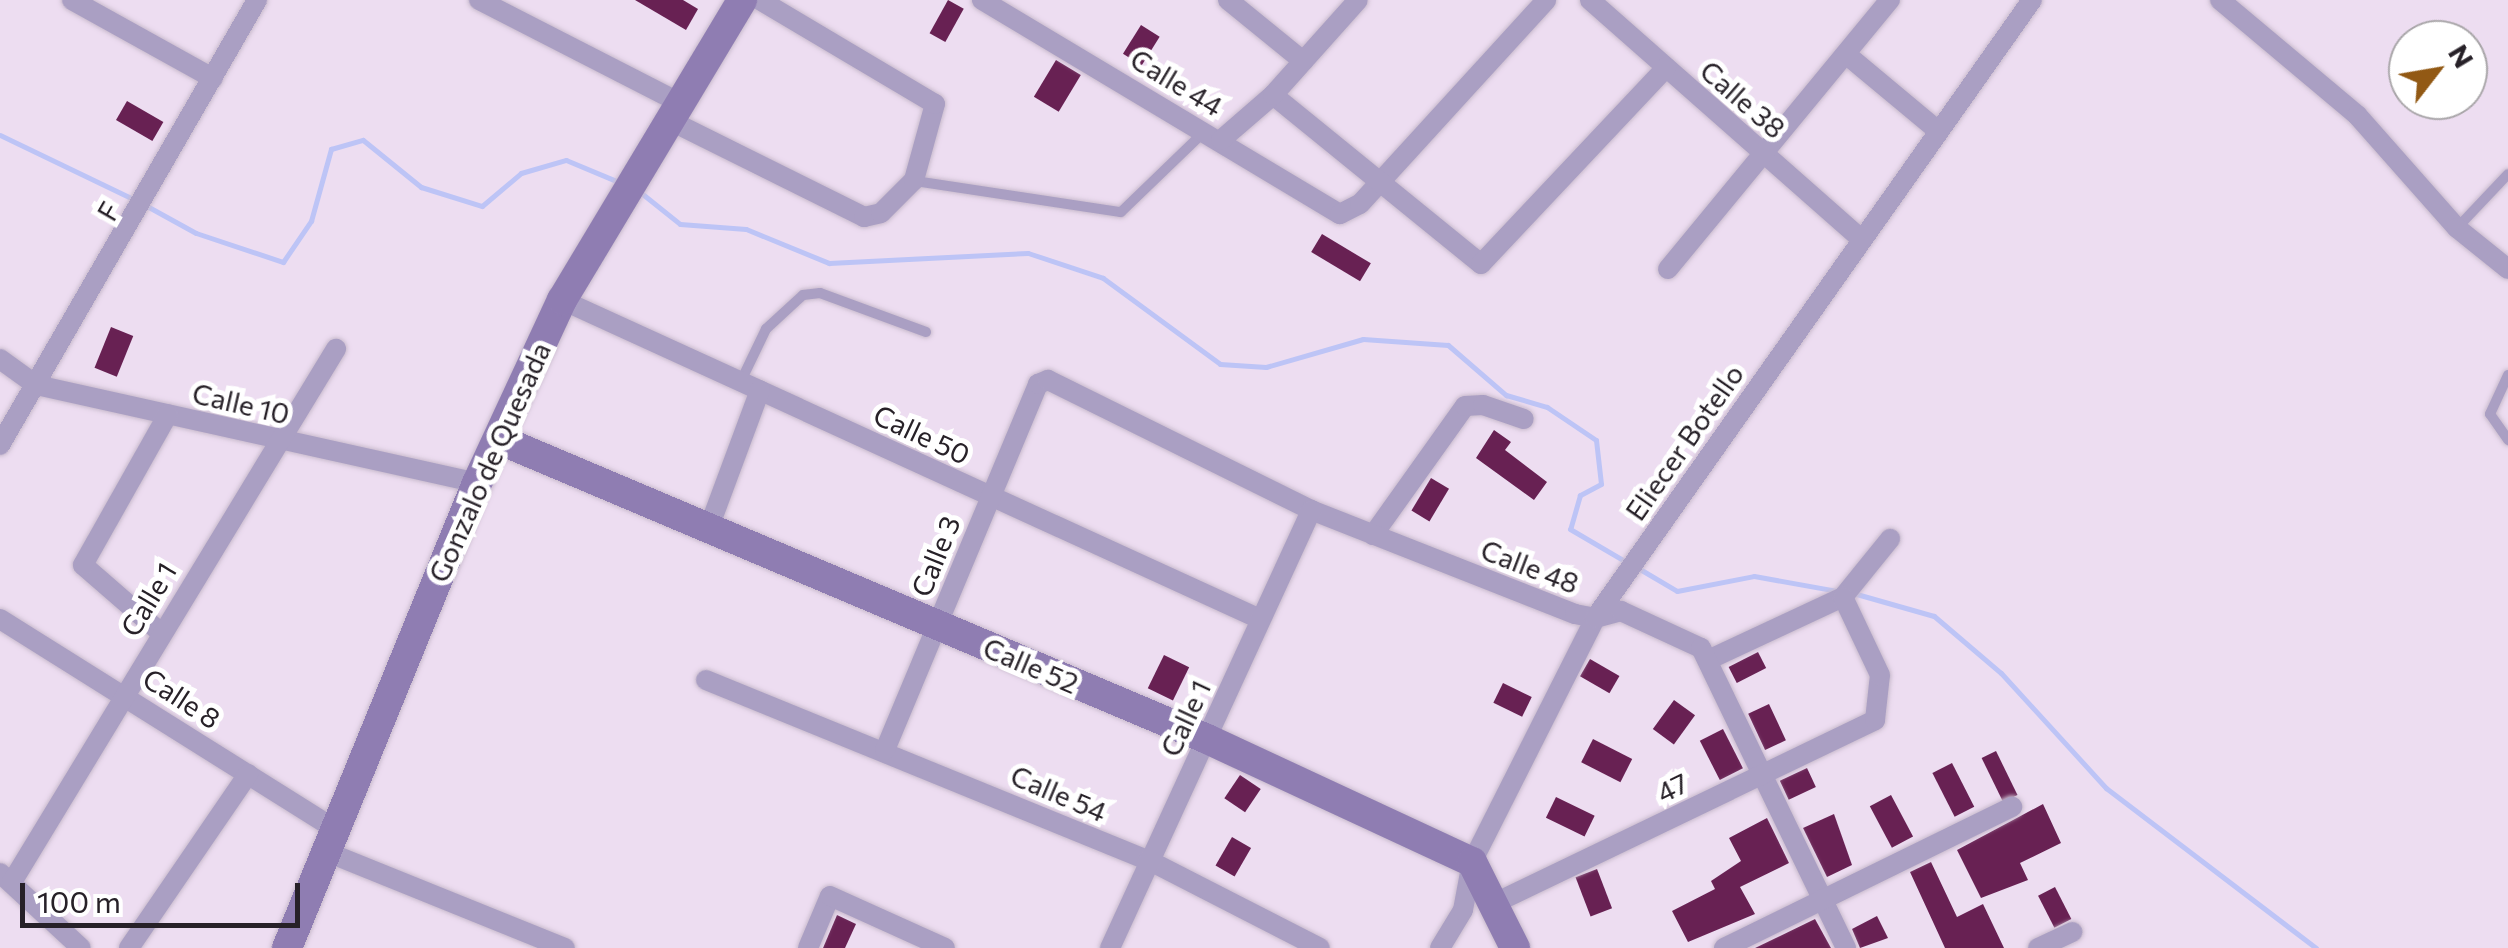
<!DOCTYPE html>
<html>
<head>
<meta charset="utf-8">
<style>
	body { margin:0 }
	#map { position:relative; width:2508px; height:948px; overflow:hidden; background:#edddf1; font-family:Commissioner,sans-serif }
	div>[style] { position:absolute }
	[style*='--x'] { left:calc(var(--x)*1px); top:calc(var(--y)*1px); width:calc(var(--w)*1px); rotate:calc(var(--a)*1deg) }
	.stream>* { height:5px; margin:-2.5px; padding:0 2.5px; transform-origin:2.5px; border-radius:2.5px; background:#bdc4f6 }
	.building>* { inset:0; background:#682153; transform-origin:0 0 }
	.roads { filter:drop-shadow(0 0 2px #c9bbcd) drop-shadow(0 0 2px #c9bbcd) }
	.lane>* { height:10px; margin:-5px; padding:0 5px; transform-origin:5px; border-radius:5px; background:#aa9fc3 }
	.street>* { height:20px; margin:-10px; padding:0 10px; transform-origin:10px; border-radius:10px; background:#aa9fc3 }
	.secondary>* { height:30px; margin:-15px; padding:0 15px; transform-origin:15px; border-radius:15px; background:#8f7db2 }
	span { translate:-50% -50%; white-space:nowrap; text-align:center; line-height:1.15; -webkit-text-stroke:10px #fff; paint-order:stroke }
	.street-label { font-size:28px; color:#272128 }
	.north { position:absolute; left:2388px; top:20px; width:100px; height:100px; box-sizing:border-box; background:#fff; border:2px solid #a9a6a9; border-radius:50%; rotate:59deg; font-size:28px; font-weight:700; line-height:40px; text-align:center; color:#272128 }
	.north::after { content:''; display:block; margin:auto; width:35px; height:45px; background:#925914; clip-path:polygon(50% 0,100% 100%,50% 72%,0 100%) }
	.scale { position:absolute; left:20px; top:883px; width:280px; height:45px; box-sizing:border-box; border:5px solid #272128; border-top:0; padding-left:12px; font-size:30px; line-height:35px; white-space:nowrap; color:#272128; -webkit-text-stroke:8px #fff; paint-order:stroke }
</style>
</head>
<body>
<div id="map">
	<div class="stream">
		<i style="--x:0;--y:135;--w:150;--a:25.7"></i>
		<i style="--x:640;--y:192;--w:51;--a:38.7"></i>
		<i style="--x:680;--y:224;--w:66;--a:4.3"></i>
		<i style="--x:746;--y:229;--w:90;--a:22.3"></i>
		<i style="--x:829;--y:263;--w:199;--a:-2.9"></i>
		<i style="--x:1028;--y:253;--w:79;--a:18.4"></i>
		<i style="--x:1103;--y:278;--w:145;--a:36.3"></i>
		<i style="--x:1220;--y:364;--w:46;--a:3.7"></i>
		<i style="--x:1266;--y:367;--w:101;--a:-16.1"></i>
		<i style="--x:1363;--y:339;--w:85;--a:4"></i>
		<i style="--x:1448;--y:345;--w:77;--a:40.8"></i>
		<i style="--x:1506;--y:395;--w:43;--a:16.3"></i>
		<i style="--x:1547;--y:407;--w:59;--a:34"></i>
		<i style="--x:1596;--y:440;--w:44;--a:83.5"></i>
		<i style="--x:1601;--y:484;--w:24;--a:152"></i>
		<i style="--x:1580;--y:495;--w:35;--a:106"></i>
		<i style="--x:1570;--y:529;--w:67;--a:30.4"></i>
		<i style="--x:145;--y:205;--w:58;--a:28.8"></i>
		<i style="--x:196;--y:233;--w:92;--a:18.4"></i>
		<i style="--x:283;--y:262;--w:50;--a:-55.7"></i>
		<i style="--x:311;--y:221;--w:75;--a:-74.5"></i>
		<i style="--x:331;--y:149;--w:33;--a:-16"></i>
		<i style="--x:363;--y:140;--w:75;--a:39"></i>
		<i style="--x:421;--y:187;--w:64;--a:17.3"></i>
		<i style="--x:482;--y:206;--w:51;--a:-40.2"></i>
		<i style="--x:521;--y:173;--w:47;--a:-16.1"></i>
		<i style="--x:566;--y:160;--w:60;--a:22.7"></i>
		<i style="--x:1638;--y:568;--w:45;--a:30.5"></i>
		<i style="--x:1677;--y:591;--w:78;--a:-11"></i>
		<i style="--x:1754;--y:576;--w:84;--a:10.2"></i>
		<i style="--x:1853;--y:593;--w:84;--a:15.9"></i>
		<i style="--x:1934;--y:616;--w:88;--a:40.4"></i>
		<i style="--x:2001;--y:673;--w:156;--a:47.6"></i>
		<i style="--x:2106;--y:788;--w:264;--a:37.3"></i>
	</div>
	<div class="building">
		<i style="clip-path:polygon(635px 0,683px 0,698px 9px,686px 30px)"></i>
		<i style="left:948px;top:0;width:18px;height:38px;rotate:29deg"></i>
		<i style="left:1141px;top:25px;width:22px;height:34px;rotate:32deg"></i>
		<i style="left:1056px;top:60px;width:29px;height:43px;rotate:31deg"></i>
		<i style="left:127px;top:101px;width:42px;height:22px;rotate:30deg"></i>
		<i style="left:1322px;top:234px;width:57px;height:21px;rotate:31deg"></i>
		<i style="left:111px;top:327px;width:24px;height:44px;rotate:22deg"></i>
		<i style="clip-path:polygon(1494px 430px,1511px 442px,1505px 450px,1547px 482px,1534px 500px,1476px 458px)"></i>
		<i style="left:1431px;top:478px;width:21px;height:38px;rotate:31deg"></i>
		<i style="left:1758px;top:652px;width:18px;height:33px;rotate:63deg"></i>
		<i style="left:1164px;top:655px;width:28px;height:37px;rotate:26deg"></i>
		<i style="left:1590px;top:659px;width:34px;height:20px;rotate:30deg"></i>
		<i style="left:1503px;top:683px;width:32px;height:22px;rotate:26deg"></i>
		<i style="left:1674px;top:700px;width:26px;height:36px;rotate:36deg"></i>
		<i style="left:1769px;top:704px;width:40px;height:23px;rotate:65deg"></i>
		<i style="left:1723px;top:729px;width:44px;height:26px;rotate:63deg"></i>
		<i style="left:1593px;top:739px;width:44px;height:26px;rotate:27deg"></i>
		<i style="left:1996px;top:751px;width:49px;height:16px;rotate:64deg"></i>
		<i style="left:1952px;top:763px;width:49px;height:22px;rotate:63deg"></i>
		<i style="left:1807px;top:768px;width:21px;height:30px;rotate:65deg"></i>
		<i style="left:1240px;top:775px;width:25px;height:28px;rotate:34deg"></i>
		<i style="left:1891px;top:795px;width:47px;height:24px;rotate:62deg"></i>
		<i style="left:1556px;top:797px;width:43px;height:23px;rotate:26deg"></i>
		<i style="clip-path:polygon(2043px 804px,2061px 843px,2020px 863px,2028px 880px,1981px 898px,1957px 850px)"></i>
		<i style="clip-path:polygon(1834px 814px,1852px 865px,1827px 877px,1803px 828px)"></i>
		<i style="clip-path:polygon(1767px 818px,1789px 863px,1740px 887px,1755px 914px,1688px 942px,1672px 911px,1715px 889px,1711px 881px,1741px 861px,1729px 838px)"></i>
		<i style="left:1232px;top:837px;width:22px;height:33px;rotate:30deg"></i>
		<i style="clip-path:polygon(1931px 862px,1957px 917px,1983px 904px,2004px 948px,1945px 948px,1910px 872px)"></i>
		<i style="left:1597px;top:869px;width:42px;height:23px;rotate:69deg"></i>
		<i style="left:2055px;top:887px;width:36px;height:19px;rotate:63deg"></i>
		<i style="clip-path:polygon(837px 915px,856px 924px,845px 948px,823px 948px)"></i>
		<i style="clip-path:polygon(1877px 916px,1888px 938px,1860px 948px,1852px 929px)"></i>
		<i style="clip-path:polygon(1815px 919px,1831px 948px,1755px 948px)"></i>
	</div>
	<div class="roads">
		<div class="lane">
			<i style="--x:915;--y:181;--w:208;--a:8.6"></i>
			<i style="--x:1121;--y:212;--w:118;--a:-44"></i>
			<i style="--x:2457;--y:228;--w:74;--a:-46.6"></i>
			<i style="--x:2508;--y:375;--w:43;--a:114.8"></i>
			<i style="--x:2490;--y:414;--w:32;--a:55"></i>
			<i style="--x:741;--y:381;--w:58;--a:-64.3"></i>
			<i style="--x:766;--y:329;--w:50;--a:-42.6"></i>
			<i style="--x:803;--y:295;--w:17;--a:-7"></i>
			<i style="--x:820;--y:293;--w:113;--a:20.2"></i>
		</div>
		<div class="street">
			<i style="--x:72;--y:0;--w:161;--a:29"></i>
			<i style="--x:479;--y:0;--w:224;--a:27.1"></i>
			<i style="--x:982;--y:0;--w:417;--a:30.9"></i>
			<i style="--x:1340;--y:214;--w:22;--a:-27"></i>
			<i style="--x:1360;--y:204;--w:276;--a:-47.6"></i>
			<i style="--x:1228;--y:0;--w:97;--a:39.1"></i>
			<i style="--x:1590;--y:0;--w:361;--a:41.4"></i>
			<i style="--x:2220;--y:0;--w:179;--a:40"></i>
			<i style="--x:2357;--y:115;--w:151;--a:48.5"></i>
			<i style="--x:2457;--y:228;--w:65;--a:38.8"></i>
			<i style="--x:1847;--y:55;--w:117;--a:39.8"></i>
			<i style="--x:1273;--y:95;--w:268;--a:39.1"></i>
			<i style="--x:1481;--y:264;--w:270;--a:-46.7"></i>
			<i style="--x:669;--y:120;--w:218;--a:26.4"></i>
			<i style="--x:864;--y:217;--w:17;--a:-13"></i>
			<i style="--x:881;--y:213;--w:47;--a:-45"></i>
			<i style="--x:914;--y:180;--w:79;--a:-74.6"></i>
			<i style="--x:935;--y:104;--w:204;--a:-149.3"></i>
			<i style="--x:1221;--y:140;--w:69;--a:-40.9"></i>
			<i style="--x:1273;--y:95;--w:127;--a:-48.2"></i>
			<i style="--x:1668;--y:269;--w:349;--a:-50.5"></i>
			<i style="--x:562;--y:300;--w:767;--a:24.56"></i>
			<i style="--x:0;--y:359;--w:44;--a:35.8"></i>
			<i style="--x:36;--y:385;--w:452;--a:12.5"></i>
			<i style="--x:0;--y:445;--w:514;--a:-59.99"></i>
			<i style="--x:708;--y:530;--w:149;--a:-69.6"></i>
			<i style="--x:1373;--y:535;--w:158;--a:-54.5"></i>
			<i style="--x:1465;--y:406;--w:18;--a:-3"></i>
			<i style="--x:1483;--y:405;--w:43;--a:18.9"></i>
			<i style="--x:0;--y:619;--w:391;--a:32.1"></i>
			<i style="--x:160;--y:632;--w:102;--a:-139"></i>
			<i style="--x:83;--y:565;--w:173;--a:-60.6"></i>
			<i style="--x:1708;--y:660;--w:149;--a:-25"></i>
			<i style="--x:1843;--y:597;--w:75;--a:-51"></i>
			<i style="--x:706;--y:680;--w:477;--a:22.2"></i>
			<i style="--x:1148;--y:860;--w:193;--a:27.1"></i>
			<i style="--x:885;--y:750;--w:397;--a:-67.3"></i>
			<i style="--x:1038;--y:384;--w:11;--a:-22"></i>
			<i style="--x:1048;--y:380;--w:293;--a:26.3"></i>
			<i style="--x:1311;--y:510;--w:284;--a:21.5"></i>
			<i style="--x:1575;--y:614;--w:20;--a:11"></i>
			<i style="--x:1595;--y:618;--w:27;--a:-15"></i>
			<i style="--x:1621;--y:611;--w:88;--a:24.8"></i>
			<i style="--x:1701;--y:648;--w:333;--a:64.2"></i>
			<i style="--x:322;--y:850;--w:262;--a:22"></i>
			<i style="--x:0;--y:873;--w:110;--a:42.8"></i>
			<i style="--x:12;--y:882;--w:624;--a:-58.71"></i>
			<i style="--x:1493;--y:904;--w:424;--a:-25.7"></i>
			<i style="--x:1875;--y:720;--w:45;--a:-83.7"></i>
			<i style="--x:1880;--y:675;--w:86;--a:-115.4"></i>
			<i style="--x:129;--y:948;--w:211;--a:-55.6"></i>
			<i style="--x:808;--y:948;--w:56;--a:-67.1"></i>
			<i style="--x:830;--y:896;--w:126;--a:24.3"></i>
			<i style="--x:1110;--y:948;--w:482;--a:-65.3"></i>
			<i style="--x:1440;--y:948;--w:44;--a:-58.8"></i>
			<i style="--x:1463;--y:910;--w:49;--a:-79.4"></i>
			<i style="--x:1472;--y:862;--w:273;--a:-63.2"></i>
			<i style="--x:1595;--y:618;--w:757;--a:-54.74"></i>
			<i style="--x:1724;--y:948;--w:321;--a:-26.1"></i>
			<i style="--x:2038;--y:948;--w:38;--a:-25"></i>
		</div>
		<div class="secondary">
			<i style="--x:498;--y:439;--w:770;--a:22.93"></i>
			<i style="--x:1207;--y:739;--w:292;--a:24.9"></i>
			<i style="--x:1472;--y:862;--w:96;--a:63.4"></i>
			<i style="--x:287;--y:948;--w:502;--a:-67.77"></i>
			<i style="--x:477;--y:483;--w:202;--a:-65.1"></i>
			<i style="--x:562;--y:300;--w:350;--a:-59"></i>
		</div>
	</div>
	<div class="street-label">
		<span style="left:1177px;top:82px;rotate:31deg">Calle 44</span>
		<span style="left:1743px;top:99px;rotate:41deg">Calle 38</span>
		<span style="left:108px;top:211px;rotate:-60deg">F</span>
		<span style="left:241px;top:403px;rotate:13deg">Calle 10</span>
		<span style="left:922px;top:434px;rotate:25deg">Calle 50</span>
		<span style="left:1684px;top:442px;rotate:-55deg">Eliecer Botello</span>
		<span style="left:489px;top:462px;rotate:-66deg">Gonzalo de Quesada</span>
		<span style="left:935px;top:556px;rotate:-68deg">Calle 3</span>
		<span style="left:1530px;top:566px;rotate:21deg">Calle 48</span>
		<span style="left:148px;top:599px;rotate:-59deg">Calle 1</span>
		<span style="left:1031px;top:665px;rotate:23deg">Calle 52</span>
		<span style="left:182px;top:698px;rotate:33deg">Calle 8</span>
		<span style="left:1185px;top:718px;rotate:-65deg">Calle 1</span>
		<span style="left:1672px;top:787px;rotate:-26deg">47</span>
		<span style="left:1059px;top:793px;rotate:23deg">Calle 54</span>
	</div>
	<div class="north">N</div>
	<div class="scale">100 m</div>
</div>
</body>
</html>
